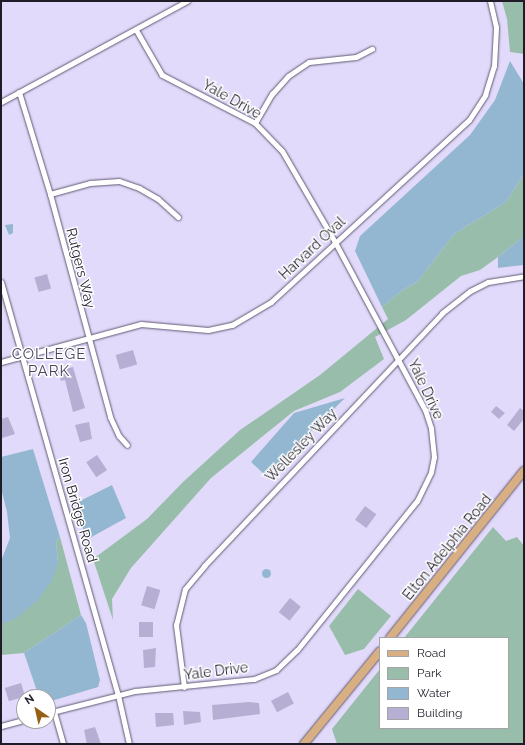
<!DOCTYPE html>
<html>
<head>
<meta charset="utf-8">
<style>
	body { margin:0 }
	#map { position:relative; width:525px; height:745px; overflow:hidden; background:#e2dafa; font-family:Raleway,sans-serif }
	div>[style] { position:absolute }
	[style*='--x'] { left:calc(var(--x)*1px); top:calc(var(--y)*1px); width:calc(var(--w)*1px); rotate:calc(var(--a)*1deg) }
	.green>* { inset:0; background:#98beab }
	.water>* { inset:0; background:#93b7d1 }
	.round { border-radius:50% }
	.building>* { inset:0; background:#b7aed3; transform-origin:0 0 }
	.roads { filter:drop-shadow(0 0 1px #605974) drop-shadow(0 0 1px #605974) }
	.minor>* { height:5px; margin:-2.5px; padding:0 2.5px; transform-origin:2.5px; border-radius:2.5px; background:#fff }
	.primary>* { height:8px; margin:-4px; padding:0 4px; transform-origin:4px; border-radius:4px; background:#d8af83 }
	span { translate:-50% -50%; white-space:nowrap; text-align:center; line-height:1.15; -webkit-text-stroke:3px #fff; paint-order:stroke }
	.street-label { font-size:14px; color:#1f1c28 }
	.neighbourhood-label { font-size:15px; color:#4a435e; letter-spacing:1px }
	.frame { position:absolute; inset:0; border:2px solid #1f1c28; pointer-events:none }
	.legend { position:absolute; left:379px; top:637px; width:130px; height:92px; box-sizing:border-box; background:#fff; border:1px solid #a5a4a9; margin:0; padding:5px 7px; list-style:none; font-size:12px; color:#1f1c28 }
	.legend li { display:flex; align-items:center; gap:8px; height:20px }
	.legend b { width:20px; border:1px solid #a5a4a9 }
	.north { position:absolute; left:16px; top:689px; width:40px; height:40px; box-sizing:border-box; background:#fff; border:1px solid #a5a4a9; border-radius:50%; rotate:326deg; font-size:11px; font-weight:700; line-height:16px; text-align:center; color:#1f1c28 }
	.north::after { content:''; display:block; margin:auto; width:14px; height:18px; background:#946114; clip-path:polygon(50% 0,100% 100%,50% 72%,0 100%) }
</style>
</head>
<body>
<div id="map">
	<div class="green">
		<i style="clip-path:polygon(502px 1px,524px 1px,524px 54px,510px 52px,507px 19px)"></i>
		<i style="clip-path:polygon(524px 174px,524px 236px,498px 257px,480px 270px,461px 276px,406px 320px,375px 337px,384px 359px,340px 392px,294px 411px,211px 478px,131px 568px,112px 599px,113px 620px,93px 559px,147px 519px,183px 482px,240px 430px,320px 375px,388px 319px,382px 307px,400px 292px,418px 281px,454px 234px,506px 202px)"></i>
		<i style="clip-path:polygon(493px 527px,506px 541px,517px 537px,524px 546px,524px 744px,337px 744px,332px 729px,380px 669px,380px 728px,508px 728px,508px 638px,404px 638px)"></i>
		<i style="clip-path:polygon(60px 537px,81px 615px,24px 653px,1px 655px,1px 624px,58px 563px,56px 541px)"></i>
		<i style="clip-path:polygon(358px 589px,391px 616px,364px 649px,345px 655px,329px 626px)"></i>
	</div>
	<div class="water">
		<i style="clip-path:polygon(510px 61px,524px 84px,524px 174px,506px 202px,454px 234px,418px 281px,400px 292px,382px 307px,355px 251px,360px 236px,470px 135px,495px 100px)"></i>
		<i style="clip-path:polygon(13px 224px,13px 233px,9px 235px,5px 225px)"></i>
		<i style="clip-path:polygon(524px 236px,524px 265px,498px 268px,498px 257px)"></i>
		<i style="clip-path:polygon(345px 398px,266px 476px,251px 462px,294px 413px)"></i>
		<i style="clip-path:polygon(33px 449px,60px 537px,56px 541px,58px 563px,52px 580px,38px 600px,15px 619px,1px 624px,1px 561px,10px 538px,7px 512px,1px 488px,1px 457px)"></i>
		<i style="clip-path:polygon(112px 485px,126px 518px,86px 540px,76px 503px)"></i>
		<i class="round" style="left:261.5px;top:568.5px;width:9px;height:9px"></i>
		<i style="clip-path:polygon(81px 615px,86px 623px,100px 680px,98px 687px,48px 702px,48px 697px,39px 697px,24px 653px)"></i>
	</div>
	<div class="building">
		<i style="left:47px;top:274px;width:15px;height:13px;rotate:74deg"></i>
		<i style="left:133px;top:350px;width:15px;height:18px;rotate:74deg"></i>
		<i style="clip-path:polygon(73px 367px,85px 408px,73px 412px,65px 380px,61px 381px,58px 371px)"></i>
		<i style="clip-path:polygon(496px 406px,505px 413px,499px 419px,491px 412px)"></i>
		<i style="clip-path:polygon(520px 408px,524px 411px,524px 419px,514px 431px,507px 425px)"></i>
		<i style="clip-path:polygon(8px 417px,15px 434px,2px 438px,1px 419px)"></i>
		<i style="clip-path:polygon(89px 422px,92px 439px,80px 442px,75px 425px)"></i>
		<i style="left:97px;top:455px;width:18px;height:13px;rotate:56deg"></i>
		<i style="left:365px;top:506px;width:14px;height:17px;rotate:36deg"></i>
		<i style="left:147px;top:586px;width:14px;height:20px;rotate:17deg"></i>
		<i style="left:290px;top:598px;width:14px;height:18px;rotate:39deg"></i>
		<i style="left:139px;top:622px;width:14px;height:15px"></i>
		<i style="clip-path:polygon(156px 648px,155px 667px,144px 668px,143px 650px)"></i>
		<i style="left:21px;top:683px;width:14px;height:17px;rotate:73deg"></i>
		<i style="left:288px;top:692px;width:13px;height:19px;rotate:63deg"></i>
		<i style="clip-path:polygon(249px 702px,259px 703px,260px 714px,213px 720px,212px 705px)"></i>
		<i style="clip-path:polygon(183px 711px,200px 712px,201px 722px,184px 725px)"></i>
		<i style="clip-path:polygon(155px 713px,173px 713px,174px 725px,156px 727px)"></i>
		<i style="clip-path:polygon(95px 727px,101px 744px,87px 744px,84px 730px)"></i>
	</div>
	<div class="roads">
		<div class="minor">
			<i style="--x:19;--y:92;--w:107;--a:73.1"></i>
			<i style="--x:50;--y:194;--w:231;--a:74.9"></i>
			<i style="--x:110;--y:417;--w:21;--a:65"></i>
			<i style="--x:119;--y:436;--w:12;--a:48"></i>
			<i style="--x:1;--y:102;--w:212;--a:-28.5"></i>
			<i style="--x:255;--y:123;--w:34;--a:-60"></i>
			<i style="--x:272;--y:94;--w:24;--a:-48"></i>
			<i style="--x:288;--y:76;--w:25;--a:-34"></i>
			<i style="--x:309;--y:62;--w:47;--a:-6.1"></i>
			<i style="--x:356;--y:57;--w:18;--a:-27"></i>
			<i style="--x:50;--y:194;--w:41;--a:-15.4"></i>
			<i style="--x:90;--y:183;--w:29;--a:-4"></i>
			<i style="--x:119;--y:181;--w:21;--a:19"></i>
			<i style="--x:139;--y:188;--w:22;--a:30"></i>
			<i style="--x:158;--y:199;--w:27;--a:42"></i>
			<i style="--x:1;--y:282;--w:429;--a:74.2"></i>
			<i style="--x:118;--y:695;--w:50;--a:77.3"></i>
			<i style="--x:1;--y:362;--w:145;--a:-15.2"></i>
			<i style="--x:141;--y:324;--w:67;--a:5.1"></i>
			<i style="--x:208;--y:330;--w:25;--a:-12"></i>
			<i style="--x:232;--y:325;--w:45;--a:-30.5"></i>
			<i style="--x:271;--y:302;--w:269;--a:-42.6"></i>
			<i style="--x:469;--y:120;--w:30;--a:-57"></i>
			<i style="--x:485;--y:95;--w:30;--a:-73"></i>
			<i style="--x:494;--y:66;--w:39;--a:-87"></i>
			<i style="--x:496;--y:27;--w:27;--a:-103"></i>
			<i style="--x:184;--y:687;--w:63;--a:-97.4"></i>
			<i style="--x:176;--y:625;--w:37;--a:-76"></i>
			<i style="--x:185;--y:589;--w:30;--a:-50"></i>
			<i style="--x:204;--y:566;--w:347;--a:-46.7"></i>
			<i style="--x:442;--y:313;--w:36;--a:-38"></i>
			<i style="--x:470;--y:291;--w:20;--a:-27"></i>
			<i style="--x:488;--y:282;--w:36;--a:-9"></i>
			<i style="--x:54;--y:712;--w:33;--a:74"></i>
			<i style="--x:48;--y:713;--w:90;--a:-14.2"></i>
			<i style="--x:135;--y:691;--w:120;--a:-5.8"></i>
			<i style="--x:254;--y:679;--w:24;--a:-22"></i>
			<i style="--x:276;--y:670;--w:29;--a:-44"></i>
			<i style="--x:297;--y:650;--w:191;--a:-51.2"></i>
			<i style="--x:417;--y:501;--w:32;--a:-64"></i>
			<i style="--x:431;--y:472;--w:15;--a:-79"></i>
			<i style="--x:434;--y:457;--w:29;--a:-96"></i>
			<i style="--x:431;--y:428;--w:19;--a:-108"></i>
			<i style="--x:425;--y:410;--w:191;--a:-118.2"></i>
			<i style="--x:335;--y:242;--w:105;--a:-120.2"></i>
			<i style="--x:282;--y:151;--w:39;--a:-134"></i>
			<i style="--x:255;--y:123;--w:105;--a:-152.7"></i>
			<i style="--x:162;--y:75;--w:52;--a:-120"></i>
			<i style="--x:1;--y:726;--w:24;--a:-15"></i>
		</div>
		<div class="primary">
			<i style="--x:390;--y:638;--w:214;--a:-51.3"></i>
			<i style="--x:304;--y:744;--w:120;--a:-50.7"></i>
		</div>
	</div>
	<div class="street-label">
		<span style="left:232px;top:99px;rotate:29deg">Yale Drive</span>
		<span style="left:312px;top:248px;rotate:-43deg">Harvard Oval</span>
		<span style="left:81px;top:268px;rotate:76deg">Rutgers Way</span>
		<span style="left:426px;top:389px;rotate:65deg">Yale Drive</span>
		<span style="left:301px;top:445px;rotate:-46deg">Wellesley Way</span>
		<span style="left:78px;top:510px;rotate:74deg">Iron Bridge Road</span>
		<span style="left:447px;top:547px;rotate:-51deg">Elton Adelphia Road</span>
		<span style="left:216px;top:671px;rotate:-7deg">Yale Drive</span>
	</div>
	<div class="neighbourhood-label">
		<span style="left:49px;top:363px">COLLEGE<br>PARK</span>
	</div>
	<div class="frame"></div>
	<ul class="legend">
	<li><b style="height:5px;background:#d8af83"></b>Road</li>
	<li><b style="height:11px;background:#98beab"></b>Park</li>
	<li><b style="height:11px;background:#93b7d1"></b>Water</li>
	<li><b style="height:11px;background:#b7aed3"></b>Building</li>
	</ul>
	<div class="north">N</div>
</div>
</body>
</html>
